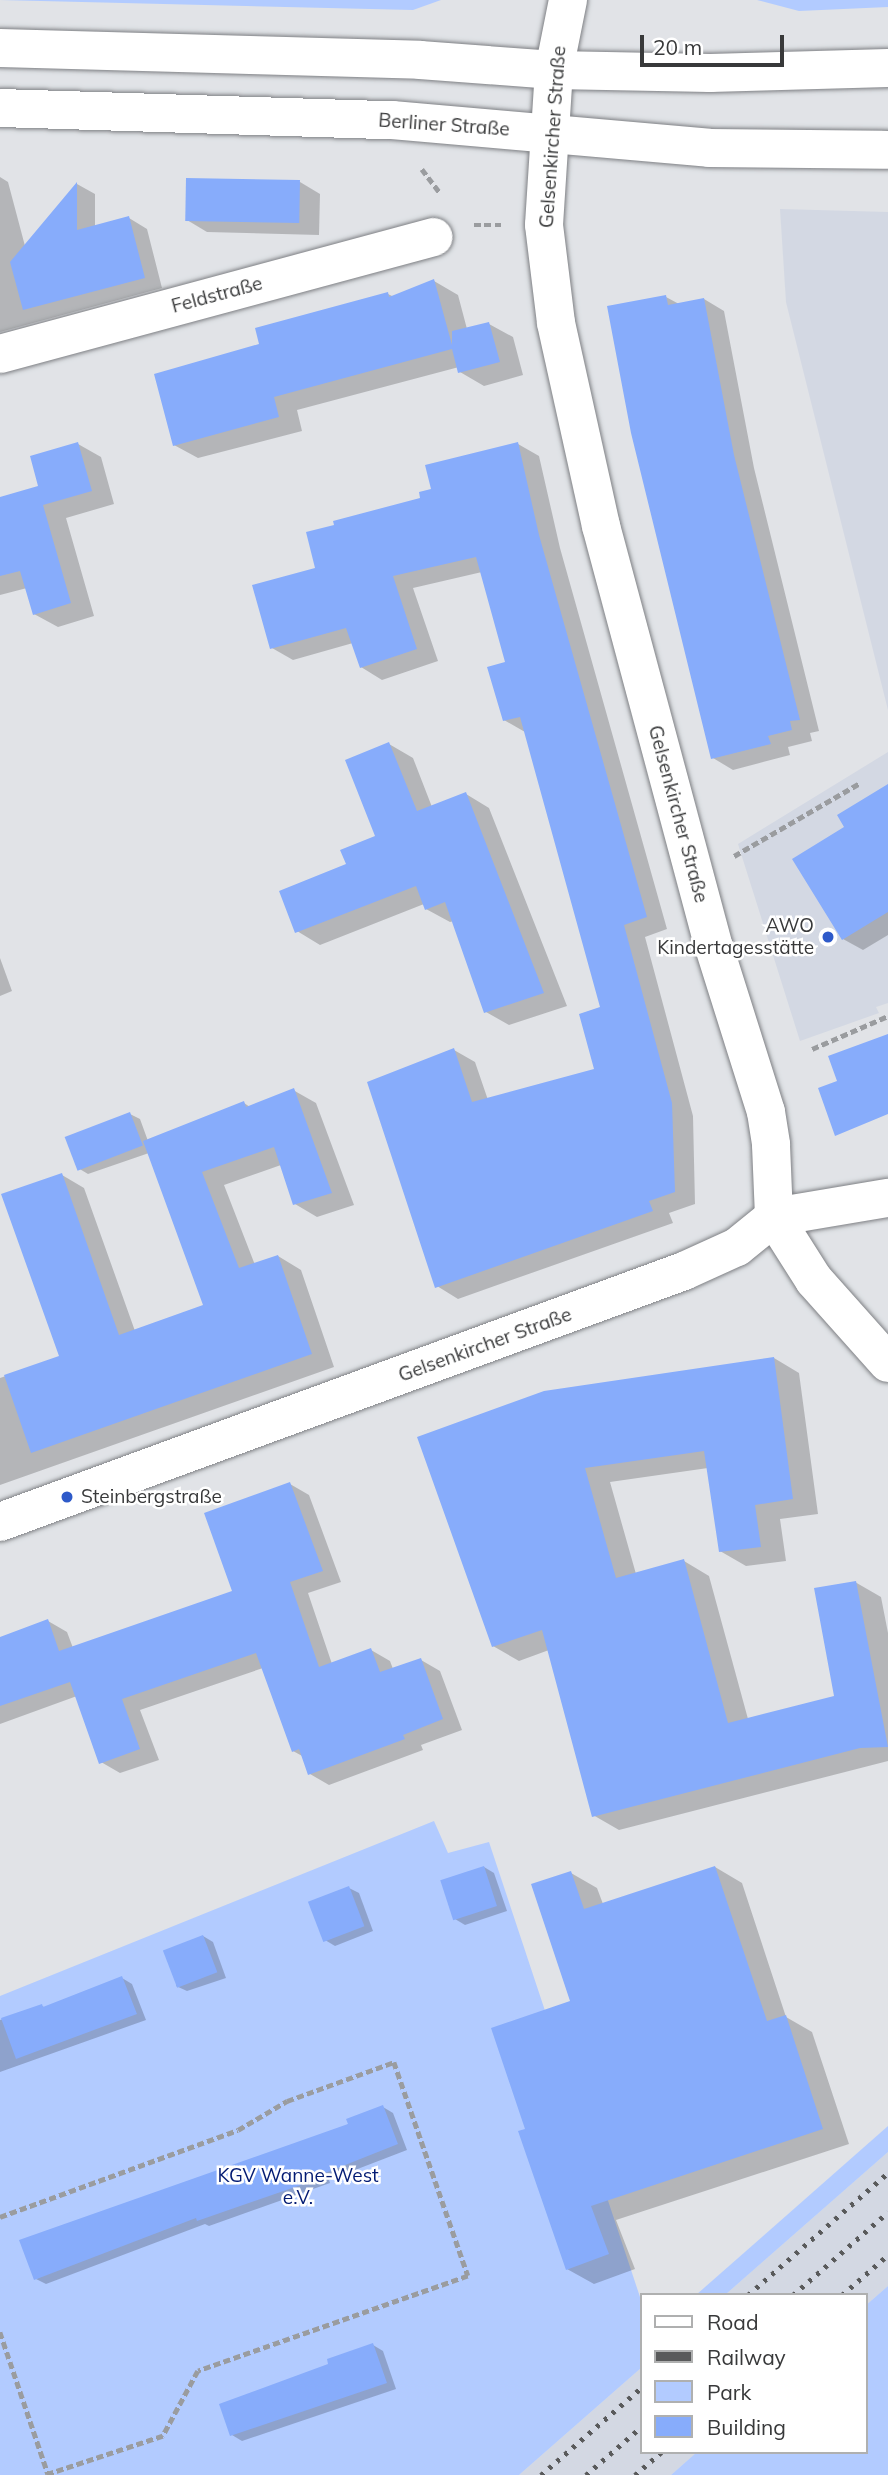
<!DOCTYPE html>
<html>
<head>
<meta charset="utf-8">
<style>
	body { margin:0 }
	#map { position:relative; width:888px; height:2475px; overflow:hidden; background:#e1e3e7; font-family:Mulish,sans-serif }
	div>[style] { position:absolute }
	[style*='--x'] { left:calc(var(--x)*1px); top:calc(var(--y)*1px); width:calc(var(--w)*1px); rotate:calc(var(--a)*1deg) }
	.built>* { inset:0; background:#d3d8e3 }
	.green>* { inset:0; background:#b2cbff }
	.shadow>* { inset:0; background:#0003 }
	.building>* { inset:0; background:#87acfb; transform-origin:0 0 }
	.path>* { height:4.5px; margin-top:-2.25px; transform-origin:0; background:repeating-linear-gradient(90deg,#9a9c9f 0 7px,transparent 0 10.5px) }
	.roads { filter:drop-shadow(0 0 2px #7e8084) drop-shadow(0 0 2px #7e8084) }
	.street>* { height:38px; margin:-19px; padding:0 19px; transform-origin:19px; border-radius:19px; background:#fff }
	.secondary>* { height:38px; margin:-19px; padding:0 19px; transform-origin:19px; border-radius:19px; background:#fff }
	.rail>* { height:5px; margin-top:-2.5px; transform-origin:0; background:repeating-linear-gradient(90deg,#595a5b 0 3.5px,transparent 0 10.5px) }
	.dots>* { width:19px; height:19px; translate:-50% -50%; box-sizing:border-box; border:4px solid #fff; border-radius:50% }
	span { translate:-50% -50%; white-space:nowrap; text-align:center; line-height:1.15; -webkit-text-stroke:5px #fff; paint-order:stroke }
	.street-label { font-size:19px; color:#38393a }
	.poi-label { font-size:19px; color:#38393a }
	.right { translate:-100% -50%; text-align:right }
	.left { translate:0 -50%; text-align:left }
	.park-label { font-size:19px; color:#031b73 }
	.legend { position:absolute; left:640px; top:2293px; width:228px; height:161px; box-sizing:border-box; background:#fff; border:2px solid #afb0b0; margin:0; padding:9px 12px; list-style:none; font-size:21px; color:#38393a }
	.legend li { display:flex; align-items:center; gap:14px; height:35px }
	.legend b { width:35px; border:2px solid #afb0b0 }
	.scale { position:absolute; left:640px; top:35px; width:144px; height:32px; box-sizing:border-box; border:4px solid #38393a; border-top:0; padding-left:9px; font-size:21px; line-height:24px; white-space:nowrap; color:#38393a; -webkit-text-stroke:5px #fff; paint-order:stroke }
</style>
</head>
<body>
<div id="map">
	<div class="built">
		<i style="clip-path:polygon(780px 209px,888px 212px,888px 710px,786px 302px)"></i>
		<i style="clip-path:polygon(888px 752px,888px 1003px,876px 1007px,879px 1013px,800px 1041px,738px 844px)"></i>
		<i style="clip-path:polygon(888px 2152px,888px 2286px,865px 2306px,865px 2295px,725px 2295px)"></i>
		<i style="clip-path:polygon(641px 2368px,641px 2452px,697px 2452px,671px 2475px,519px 2475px)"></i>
	</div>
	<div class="green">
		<i style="clip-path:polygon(0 0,441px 0,413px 10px)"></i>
		<i style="clip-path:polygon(757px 0,888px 0,888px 7px,799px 11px)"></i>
		<i style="clip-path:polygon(434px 1821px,448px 1853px,489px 1842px,641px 2300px,641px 2368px,519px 2475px,0 2475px,0 1996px)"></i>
		<i style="clip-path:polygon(888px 2126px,888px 2152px,725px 2295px,696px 2295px)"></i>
		<i style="clip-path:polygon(888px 2286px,888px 2475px,671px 2475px,697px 2452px,865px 2452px,865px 2306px)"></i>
	</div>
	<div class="shadow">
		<i style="clip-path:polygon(0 177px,8px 182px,25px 246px,77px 184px,95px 194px,95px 227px,129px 218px,147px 229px,162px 288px,0 332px)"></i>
		<i style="clip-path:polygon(300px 182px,320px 194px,319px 235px,207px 232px,187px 220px)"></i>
		<i style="clip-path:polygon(434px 281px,458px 295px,467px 329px,489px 324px,513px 337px,523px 375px,484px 386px,460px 372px,459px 367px,297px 410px,302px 431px,198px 458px,174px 445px,262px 346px,388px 294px,394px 297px)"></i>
		<i style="clip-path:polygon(666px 297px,679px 304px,704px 299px,724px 311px,754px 468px,819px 731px,810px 733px,812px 741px,788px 747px,790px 755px,733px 770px,713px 758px)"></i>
		<i style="clip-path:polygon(78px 444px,101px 457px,114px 504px,66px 518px,94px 616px,58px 627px,34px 614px,27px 588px,0 595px,0 499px,40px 487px)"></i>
		<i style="clip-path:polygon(518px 444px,539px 456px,560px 548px,667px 929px,645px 937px,693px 1116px,695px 1204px,669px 1213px,673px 1223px,458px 1299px,437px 1286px,454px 1050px,475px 1062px,488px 1100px,596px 1070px,602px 1008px,525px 732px,504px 720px,507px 663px,482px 572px,413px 588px,438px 661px,382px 680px,361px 667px,353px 643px,293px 660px,272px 648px,317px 569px,433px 490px)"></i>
		<i style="clip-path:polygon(389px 744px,413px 758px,432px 807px,466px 794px,489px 808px,567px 1006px,509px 1025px,486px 1012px,454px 921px,450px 922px,426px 909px,424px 904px,320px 945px,297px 931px,348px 865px,378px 837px)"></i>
		<i style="clip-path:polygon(888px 787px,888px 935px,863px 950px,843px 939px)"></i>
		<i style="clip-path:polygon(0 958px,12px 991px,0 996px)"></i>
		<i style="clip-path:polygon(293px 1090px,316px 1103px,354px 1205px,317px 1217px,295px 1204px,281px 1165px,224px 1185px,255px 1265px,278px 1256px,301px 1270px,334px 1367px,0 1485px,0 1378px,61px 1357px,62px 1175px,84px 1188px,135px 1331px,205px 1306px,149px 1153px,88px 1174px,78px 1168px,130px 1114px,140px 1119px,148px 1141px,244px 1103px,250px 1107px)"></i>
		<i style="clip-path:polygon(774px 1358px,799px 1373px,818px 1514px,780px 1519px,786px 1561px,746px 1566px,720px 1551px,708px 1468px,610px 1482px,636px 1574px,684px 1561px,709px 1576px,748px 1719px,836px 1697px,855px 1582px,881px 1597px,888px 1633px,888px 1761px,619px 1830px,593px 1815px,549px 1650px,519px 1661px,493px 1646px,419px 1438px)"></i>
		<i style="clip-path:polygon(290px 1484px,309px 1495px,341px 1582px,308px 1593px,332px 1664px,371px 1650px,390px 1661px,393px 1669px,421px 1660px,440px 1671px,462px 1730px,421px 1745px,423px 1750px,329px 1785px,310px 1774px,304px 1757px,293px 1751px,263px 1668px,140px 1710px,159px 1760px,120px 1773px,101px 1762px,77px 1696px,0 1724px,0 1638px,48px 1621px,67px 1632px,73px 1648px,235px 1592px)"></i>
		<i style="clip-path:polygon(484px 1867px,494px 1873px,507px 1911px,465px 1925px,455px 1919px)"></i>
		<i style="clip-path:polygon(715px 1867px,742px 1883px,786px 2017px,812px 2032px,849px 2144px,616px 2220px,635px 2269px,594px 2284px,567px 2269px,527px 2130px,572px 2002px,571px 1873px,597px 1888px,603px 1904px)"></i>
		<i style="clip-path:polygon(349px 1888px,359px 1893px,373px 1931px,335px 1946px,325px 1940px)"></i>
		<i style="clip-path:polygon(203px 1936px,213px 1942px,226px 1978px,187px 1991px,176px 1986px)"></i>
		<i style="clip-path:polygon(122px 1978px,132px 1984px,146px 2020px,0 2072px,0 2020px,42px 2006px,46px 2008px)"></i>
		<i style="clip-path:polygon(383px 2107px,393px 2113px,407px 2150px,329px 2180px,330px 2183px,209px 2226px,205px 2224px,46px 2284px,36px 2279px)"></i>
		<i style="clip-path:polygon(373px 2345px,383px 2351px,396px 2389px,242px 2441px,232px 2435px,330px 2365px)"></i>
	</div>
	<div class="building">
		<i style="left:186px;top:178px;width:114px;height:43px;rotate:1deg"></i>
		<i style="clip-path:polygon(77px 182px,77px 230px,129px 216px,145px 278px,23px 310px,10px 262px)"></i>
		<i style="clip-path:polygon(434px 279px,452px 345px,452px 331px,489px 322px,500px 362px,458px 373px,452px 349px,274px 397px,279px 417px,173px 446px,154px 374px,259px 344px,255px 328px,388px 292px,389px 297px)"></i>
		<i style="clip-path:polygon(666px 295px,668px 305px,704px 298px,734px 455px,800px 720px,790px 721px,792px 730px,768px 736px,771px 744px,711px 759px,631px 433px,607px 306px)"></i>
		<i style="clip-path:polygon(78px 442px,92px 491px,43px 505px,71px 603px,33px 615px,20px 571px,0 576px,0 497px,38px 486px,30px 456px)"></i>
		<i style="clip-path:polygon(518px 442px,539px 535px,647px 917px,624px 925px,672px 1103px,675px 1192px,649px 1201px,653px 1211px,435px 1288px,367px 1082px,454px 1048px,472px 1102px,594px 1069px,579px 1014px,600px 1007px,520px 717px,503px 721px,487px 667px,505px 662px,476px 557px,393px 576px,417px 649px,360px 668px,346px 628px,270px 649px,252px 585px,315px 568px,306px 532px,334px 525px,333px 521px,420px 498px,419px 492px,431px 489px,425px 465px)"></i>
		<i style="clip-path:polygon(389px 742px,417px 811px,466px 792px,544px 993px,484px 1013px,445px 902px,425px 910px,416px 886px,295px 933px,279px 891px,346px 864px,340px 850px,375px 836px,345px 760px)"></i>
		<i style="clip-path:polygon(888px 784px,888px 912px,842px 940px,792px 859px,844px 827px,837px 815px)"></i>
		<i style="clip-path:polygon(888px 1034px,888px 1114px,835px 1136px,818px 1088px,837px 1081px,828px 1056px)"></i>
		<i style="clip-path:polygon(294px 1088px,332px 1193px,293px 1205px,274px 1147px,202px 1172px,239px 1268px,278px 1255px,312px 1354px,31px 1453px,4px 1375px,59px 1356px,1px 1194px,62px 1173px,119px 1335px,203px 1305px,143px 1141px,244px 1101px,246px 1107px)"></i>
		<i style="left:130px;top:1112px;width:36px;height:70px;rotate:69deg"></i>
		<i style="clip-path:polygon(774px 1357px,793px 1499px,755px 1505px,761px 1547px,719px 1552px,704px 1451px,585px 1468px,616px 1578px,684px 1559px,728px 1723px,834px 1696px,814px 1588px,856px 1581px,888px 1747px,860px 1748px,592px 1817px,542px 1630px,492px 1647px,417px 1437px,544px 1391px)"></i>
		<i style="clip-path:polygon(290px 1482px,323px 1571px,290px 1582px,319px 1667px,371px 1648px,380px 1672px,421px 1658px,443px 1719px,403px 1735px,405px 1739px,308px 1775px,299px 1749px,292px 1752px,256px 1653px,122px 1699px,140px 1749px,99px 1764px,70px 1682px,0 1706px,0 1637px,48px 1619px,59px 1651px,232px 1591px,204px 1513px)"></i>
		<i style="left:484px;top:1866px;width:42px;height:46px;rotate:72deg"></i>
		<i style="clip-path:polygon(715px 1866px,767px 2021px,786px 2015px,823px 2129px,591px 2206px,609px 2254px,566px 2270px,518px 2131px,525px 2129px,491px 2028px,570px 2001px,531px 1884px,571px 1871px,584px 1909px)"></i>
		<i style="left:349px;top:1886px;width:43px;height:44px;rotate:69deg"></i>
		<i style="left:203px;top:1935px;width:40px;height:43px;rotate:69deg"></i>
		<i style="clip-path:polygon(122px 1976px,137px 2014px,16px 2059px,1px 2018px,42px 2004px,43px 2007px)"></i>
		<i style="clip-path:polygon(383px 2105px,398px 2144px,320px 2175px,321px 2178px,197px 2221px,196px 2218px,34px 2280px,19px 2240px,348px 2124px,346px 2119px)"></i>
		<i style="clip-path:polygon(373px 2343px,387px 2383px,230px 2436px,219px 2404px,328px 2364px,327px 2359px)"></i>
	</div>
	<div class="path">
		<i style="--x:422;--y:169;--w:30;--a:53"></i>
		<i style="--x:474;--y:225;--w:27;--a:0"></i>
		<i style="--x:734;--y:856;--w:146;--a:-30.1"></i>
		<i style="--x:812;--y:1049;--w:83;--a:-23.5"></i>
		<i style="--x:0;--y:2217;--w:253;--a:-20.1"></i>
		<i style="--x:238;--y:2130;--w:57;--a:-30.6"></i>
		<i style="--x:287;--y:2101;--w:114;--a:-20"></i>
		<i style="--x:394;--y:2062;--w:226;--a:70.9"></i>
		<i style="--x:468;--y:2276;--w:286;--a:160.6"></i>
		<i style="--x:198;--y:2371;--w:74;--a:118.3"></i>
		<i style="--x:163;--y:2436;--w:123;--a:161.6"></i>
		<i style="--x:0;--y:2332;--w:150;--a:71.3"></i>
	</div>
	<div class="roads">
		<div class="street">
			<i style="--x:568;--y:0;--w:71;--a:101.3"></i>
			<i style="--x:554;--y:70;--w:155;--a:93.7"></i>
			<i style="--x:544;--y:225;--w:99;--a:83"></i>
			<i style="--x:556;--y:323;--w:208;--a:77.5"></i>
			<i style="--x:601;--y:526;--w:436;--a:75"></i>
			<i style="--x:714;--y:947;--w:173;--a:72.5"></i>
			<i style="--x:766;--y:1112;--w:33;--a:81"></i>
			<i style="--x:771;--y:1145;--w:72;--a:87.6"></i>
			<i style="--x:0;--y:354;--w:449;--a:-15.1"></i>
			<i style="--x:774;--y:1217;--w:75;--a:57.6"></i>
			<i style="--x:814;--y:1280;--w:111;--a:48.3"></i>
			<i style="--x:0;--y:1522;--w:729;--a:-20.15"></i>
			<i style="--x:684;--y:1271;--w:58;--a:-24.4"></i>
			<i style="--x:737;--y:1247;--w:48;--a:-39"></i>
			<i style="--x:774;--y:1217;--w:116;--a:-9.5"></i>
		</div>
		<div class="secondary">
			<i style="--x:0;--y:48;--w:420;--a:1.6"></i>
			<i style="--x:420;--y:60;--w:134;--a:4.3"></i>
			<i style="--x:554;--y:70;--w:156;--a:1.1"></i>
			<i style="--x:710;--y:73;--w:178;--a:-1.6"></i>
			<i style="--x:0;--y:108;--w:392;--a:1.8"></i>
			<i style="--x:392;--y:120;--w:318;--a:5"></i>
			<i style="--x:709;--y:148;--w:179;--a:0.6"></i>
		</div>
	</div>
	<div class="rail">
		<i style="--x:748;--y:2295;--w:186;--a:-41.1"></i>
		<i style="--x:793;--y:2295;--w:126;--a:-41.1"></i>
		<i style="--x:842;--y:2295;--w:61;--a:-41"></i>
		<i style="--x:541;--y:2475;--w:133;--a:-41"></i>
		<i style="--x:586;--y:2475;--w:73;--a:-41.1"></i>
		<i style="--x:635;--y:2475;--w:35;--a:-41"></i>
	</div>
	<div class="dots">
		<i style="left:828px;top:937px;background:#2e5ac9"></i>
		<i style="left:67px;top:1497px;background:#2e5ac9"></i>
	</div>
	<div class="street-label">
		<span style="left:444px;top:125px;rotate:4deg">Berliner Straße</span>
		<span style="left:553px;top:137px;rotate:-86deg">Gelsenkircher Straße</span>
		<span style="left:217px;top:295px;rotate:-15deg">Feldstraße</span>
		<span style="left:678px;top:814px;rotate:75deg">Gelsenkircher Straße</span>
		<span style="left:485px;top:1345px;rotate:-20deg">Gelsenkircher Straße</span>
	</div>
	<div class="poi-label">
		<span class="right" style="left:814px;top:937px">AWO<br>Kindertagesstätte</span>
		<span class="left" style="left:81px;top:1497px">Steinbergstraße</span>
	</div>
	<div class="park-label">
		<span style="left:298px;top:2187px">KGV Wanne-West<br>e.V.</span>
	</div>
	<ul class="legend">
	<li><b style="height:9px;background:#fff"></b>Road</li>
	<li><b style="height:9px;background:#595a5b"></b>Railway</li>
	<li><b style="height:19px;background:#b2cbff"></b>Park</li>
	<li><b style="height:19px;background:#87acfb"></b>Building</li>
	</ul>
	<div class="scale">20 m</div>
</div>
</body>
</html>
